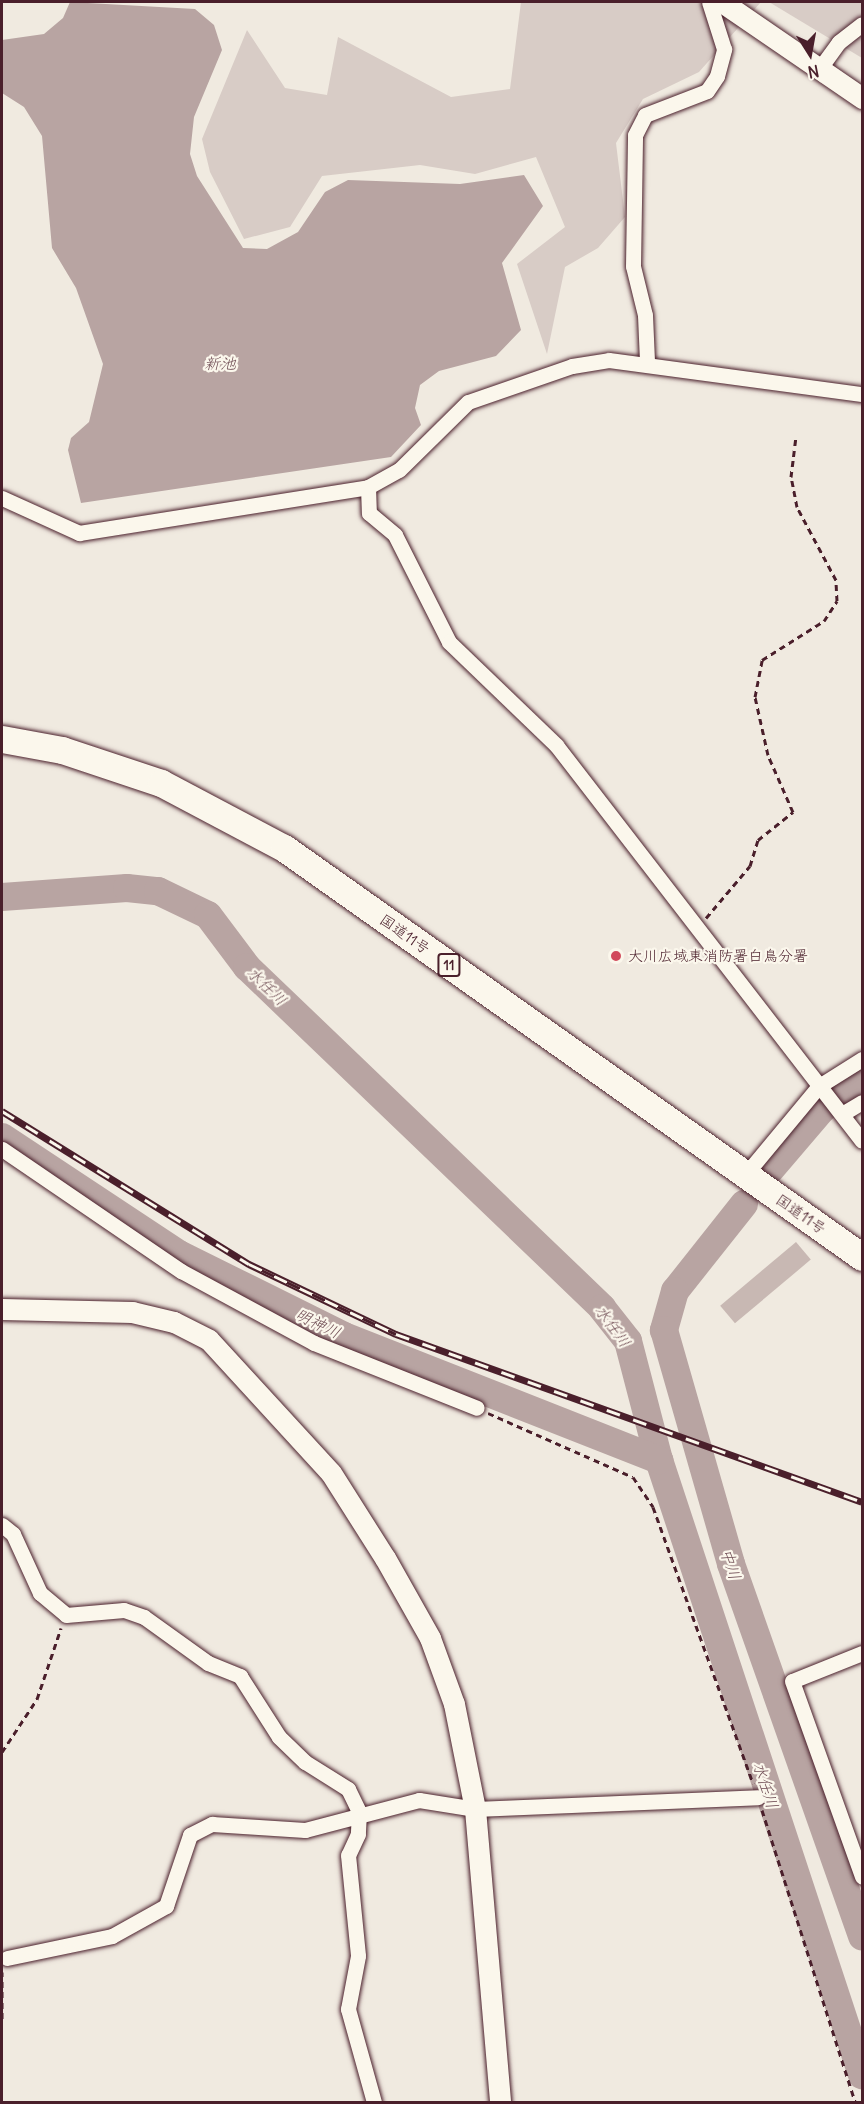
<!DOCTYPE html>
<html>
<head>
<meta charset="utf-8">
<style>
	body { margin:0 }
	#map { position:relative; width:864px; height:2104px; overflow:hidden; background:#f0eae0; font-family:Delius,"Klee One",sans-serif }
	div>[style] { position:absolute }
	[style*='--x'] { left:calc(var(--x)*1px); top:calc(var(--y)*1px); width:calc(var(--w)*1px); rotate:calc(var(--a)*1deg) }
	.green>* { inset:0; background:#d8ccc6 }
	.water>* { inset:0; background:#b8a4a2 }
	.river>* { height:28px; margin:-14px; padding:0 14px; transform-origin:14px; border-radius:14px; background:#b8a4a2 }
	.building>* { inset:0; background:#c8b8b3; transform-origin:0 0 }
	.path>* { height:3px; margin-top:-1.5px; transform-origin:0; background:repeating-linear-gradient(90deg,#4a1f2b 0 6px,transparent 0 10.5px) }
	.roads { filter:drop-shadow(0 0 2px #4a1f2b) drop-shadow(0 0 2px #4a1f2b) }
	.street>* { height:15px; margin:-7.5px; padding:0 7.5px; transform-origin:7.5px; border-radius:7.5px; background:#fbf7ec }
	.secondary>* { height:21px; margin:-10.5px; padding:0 10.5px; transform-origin:10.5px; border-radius:10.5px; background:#fbf7ec }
	.highway>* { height:27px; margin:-13.5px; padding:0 13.5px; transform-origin:13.5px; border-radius:13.5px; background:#fbf7ec }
	.rail>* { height:7px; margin-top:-3.5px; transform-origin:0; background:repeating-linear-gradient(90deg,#fbf7ec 0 14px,#4a1f2b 0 28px); box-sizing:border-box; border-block:2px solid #4a1f2b }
	.dots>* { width:16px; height:16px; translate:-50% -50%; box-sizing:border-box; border:3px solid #fbf7ec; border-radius:50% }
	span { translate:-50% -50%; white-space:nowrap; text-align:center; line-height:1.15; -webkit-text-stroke:4.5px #fbf7ec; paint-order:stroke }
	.shield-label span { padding:2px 4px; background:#fbf7ec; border:2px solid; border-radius:4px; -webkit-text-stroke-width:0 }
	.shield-label { font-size:14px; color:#4a1f2b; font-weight:700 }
	.street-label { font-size:15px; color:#4a1f2b }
	.poi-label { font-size:15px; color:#4a1f2b }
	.left { translate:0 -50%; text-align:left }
	.water-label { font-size:16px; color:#704e55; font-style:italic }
	.frame { position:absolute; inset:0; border:3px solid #4a1f2b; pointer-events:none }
	.north { position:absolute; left:780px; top:24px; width:60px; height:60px; -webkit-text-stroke:4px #fbf7ec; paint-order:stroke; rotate:169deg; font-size:16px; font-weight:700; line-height:24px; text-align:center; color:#4a1f2b }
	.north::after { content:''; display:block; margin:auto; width:21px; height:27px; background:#4a1f2b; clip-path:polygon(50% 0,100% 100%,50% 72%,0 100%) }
</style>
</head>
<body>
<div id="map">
	<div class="green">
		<i style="clip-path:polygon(521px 2px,761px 2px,699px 72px,643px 99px,616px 143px,625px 217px,598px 248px,565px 267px,547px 354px,517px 264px,565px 227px,536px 157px,475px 174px,420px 165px,322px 176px,290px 227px,244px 239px,210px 172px,202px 139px,247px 30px,285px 88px,327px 95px,338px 37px,451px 97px,510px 89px)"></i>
		<i style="clip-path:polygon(769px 2px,862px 2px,862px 58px)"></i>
	</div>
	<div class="water">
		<i style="clip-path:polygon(70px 2px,195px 9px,214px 25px,222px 50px,194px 117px,190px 154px,197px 176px,243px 248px,267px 249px,298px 232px,325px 192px,348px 180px,460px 184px,524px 175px,543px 206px,502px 263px,521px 330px,496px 356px,439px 371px,420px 385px,415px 408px,421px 425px,391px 457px,81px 503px,68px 450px,71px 438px,89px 422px,103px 364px,76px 288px,52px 248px,42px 136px,24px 107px,2px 93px,2px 40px,44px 34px,63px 18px)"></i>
	</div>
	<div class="river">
		<i style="--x:2;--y:897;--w:125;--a:-4.1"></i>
		<i style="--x:127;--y:888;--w:31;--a:6"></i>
		<i style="--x:158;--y:891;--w:55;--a:25.6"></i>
		<i style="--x:208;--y:915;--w:65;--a:53.1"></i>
		<i style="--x:247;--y:967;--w:492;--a:43.8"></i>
		<i style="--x:602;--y:1308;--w:42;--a:51.8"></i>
		<i style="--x:628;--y:1341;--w:123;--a:75.4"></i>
		<i style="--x:659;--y:1460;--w:648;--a:71.73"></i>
		<i style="--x:2;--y:1137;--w:212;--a:33.5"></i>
		<i style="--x:179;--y:1254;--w:184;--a:26.4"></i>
		<i style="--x:344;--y:1336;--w:339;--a:21.5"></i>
		<i style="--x:771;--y:1169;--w:79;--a:-49.6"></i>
		<i style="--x:822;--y:1109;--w:50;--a:-36.9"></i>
		<i style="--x:744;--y:1204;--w:111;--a:128.4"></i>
		<i style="--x:675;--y:1291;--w:41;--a:105.8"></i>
		<i style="--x:664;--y:1330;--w:243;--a:74"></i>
		<i style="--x:731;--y:1564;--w:395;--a:70.6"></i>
	</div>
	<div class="building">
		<i style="left:796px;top:1242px;width:23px;height:99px;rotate:50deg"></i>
	</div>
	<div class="path">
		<i style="--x:706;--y:918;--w:68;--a:-49.8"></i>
		<i style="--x:750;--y:866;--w:27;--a:-73"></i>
		<i style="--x:758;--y:840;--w:45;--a:-38.7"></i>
		<i style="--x:793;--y:812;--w:62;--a:-113.7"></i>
		<i style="--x:768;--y:755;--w:59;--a:-102.6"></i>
		<i style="--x:755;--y:697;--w:38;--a:-79"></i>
		<i style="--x:762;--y:660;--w:73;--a:-32.2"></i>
		<i style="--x:824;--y:621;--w:24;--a:-57"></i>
		<i style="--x:837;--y:601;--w:21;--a:-93"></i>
		<i style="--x:836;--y:580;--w:83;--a:-118.1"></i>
		<i style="--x:797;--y:507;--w:31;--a:-101"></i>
		<i style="--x:791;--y:477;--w:38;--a:-83"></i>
		<i style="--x:488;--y:1413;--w:158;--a:23.8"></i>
		<i style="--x:633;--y:1477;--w:36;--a:56"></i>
		<i style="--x:653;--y:1507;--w:294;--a:70.1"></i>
		<i style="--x:2;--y:1752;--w:64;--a:-56.6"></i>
		<i style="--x:37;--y:1699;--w:75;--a:-71.3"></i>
		<i style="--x:762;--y:1810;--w:306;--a:72.3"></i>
		<i style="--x:2;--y:2019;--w:47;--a:-90"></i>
	</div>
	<div class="roads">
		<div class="street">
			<i style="--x:820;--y:68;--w:32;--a:-54"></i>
			<i style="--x:839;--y:42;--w:29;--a:-38"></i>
			<i style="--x:647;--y:361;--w:46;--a:-92.5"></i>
			<i style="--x:645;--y:315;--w:50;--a:-103.8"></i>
			<i style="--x:633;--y:266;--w:131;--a:-89.1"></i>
			<i style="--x:635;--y:135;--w:22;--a:-63"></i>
			<i style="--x:645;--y:115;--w:66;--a:-21.2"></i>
			<i style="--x:707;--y:91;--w:18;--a:-56"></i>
			<i style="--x:717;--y:76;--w:28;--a:-75"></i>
			<i style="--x:724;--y:49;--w:49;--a:-107.7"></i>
			<i style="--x:368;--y:487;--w:26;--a:88"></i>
			<i style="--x:369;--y:513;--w:34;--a:40"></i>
			<i style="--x:395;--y:535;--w:120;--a:63.2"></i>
			<i style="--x:449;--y:642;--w:149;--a:43.9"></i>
			<i style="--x:556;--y:745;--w:500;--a:52.31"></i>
			<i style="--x:2;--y:498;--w:85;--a:24.4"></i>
			<i style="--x:79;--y:533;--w:293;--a:-9"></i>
			<i style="--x:368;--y:487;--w:35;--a:-29"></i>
			<i style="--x:399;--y:470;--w:97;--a:-44.6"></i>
			<i style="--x:468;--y:402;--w:110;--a:-19.1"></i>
			<i style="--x:572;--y:366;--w:37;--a:-9"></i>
			<i style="--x:609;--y:360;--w:255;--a:7.7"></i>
			<i style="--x:842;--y:1114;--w:23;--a:-31"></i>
			<i style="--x:2;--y:1149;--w:217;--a:34.3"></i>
			<i style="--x:181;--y:1271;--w:151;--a:28.4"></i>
			<i style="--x:314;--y:1343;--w:175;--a:21.7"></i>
			<i style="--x:745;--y:1175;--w:116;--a:-50.3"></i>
			<i style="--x:819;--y:1086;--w:51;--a:-32.1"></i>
			<i style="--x:2;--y:1525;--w:14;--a:39"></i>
			<i style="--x:13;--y:1534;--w:65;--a:65.4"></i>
			<i style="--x:40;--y:1593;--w:34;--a:40"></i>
			<i style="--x:66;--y:1615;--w:58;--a:-4.9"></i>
			<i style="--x:124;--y:1610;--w:21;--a:19"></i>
			<i style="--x:144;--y:1617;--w:79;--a:35.7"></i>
			<i style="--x:208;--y:1663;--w:35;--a:22"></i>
			<i style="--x:240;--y:1676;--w:72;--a:57.4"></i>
			<i style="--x:279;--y:1737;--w:36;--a:44"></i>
			<i style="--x:305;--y:1762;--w:51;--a:32.1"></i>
			<i style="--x:348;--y:1789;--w:25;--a:64"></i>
			<i style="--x:359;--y:1812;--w:22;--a:93"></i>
			<i style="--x:358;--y:1834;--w:23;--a:115"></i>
			<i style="--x:348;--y:1855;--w:101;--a:84.3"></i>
			<i style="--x:358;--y:1956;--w:54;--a:100.7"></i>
			<i style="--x:348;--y:2009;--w:97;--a:74.4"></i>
			<i style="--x:862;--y:1653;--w:75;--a:158.2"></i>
			<i style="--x:792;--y:1681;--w:208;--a:70.3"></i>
			<i style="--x:7;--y:1958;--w:107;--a:-11.8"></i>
			<i style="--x:112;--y:1936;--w:62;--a:-29.1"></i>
			<i style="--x:166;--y:1906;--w:75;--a:-71.3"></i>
			<i style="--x:190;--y:1835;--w:25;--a:-27"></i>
			<i style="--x:212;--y:1824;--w:93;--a:3.7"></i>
			<i style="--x:305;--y:1830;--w:118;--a:-14.7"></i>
			<i style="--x:419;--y:1800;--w:57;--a:9.1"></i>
			<i style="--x:475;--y:1809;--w:283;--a:-2.4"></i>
		</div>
		<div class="secondary">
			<i style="--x:722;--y:2;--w:170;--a:34.4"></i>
			<i style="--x:2;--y:1309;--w:130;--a:1.3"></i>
			<i style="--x:132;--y:1312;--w:43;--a:13.4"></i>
			<i style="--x:174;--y:1322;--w:39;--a:27"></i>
			<i style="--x:209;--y:1340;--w:180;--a:47.5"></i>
			<i style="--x:331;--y:1473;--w:101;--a:57.6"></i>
			<i style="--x:385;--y:1558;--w:92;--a:60.6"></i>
			<i style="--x:430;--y:1638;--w:70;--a:70"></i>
			<i style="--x:454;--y:1704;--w:107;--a:78.7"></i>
			<i style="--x:475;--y:1809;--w:294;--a:85.1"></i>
		</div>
		<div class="highway">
			<i style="--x:2;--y:739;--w:61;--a:10.4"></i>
			<i style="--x:62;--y:750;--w:104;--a:18.4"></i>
			<i style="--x:161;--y:783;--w:139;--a:27.9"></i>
			<i style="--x:284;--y:848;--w:708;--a:35.28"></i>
		</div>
	</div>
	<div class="rail">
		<i style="--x:2;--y:1111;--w:291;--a:31.8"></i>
		<i style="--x:249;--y:1264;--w:163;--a:25.5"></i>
		<i style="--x:396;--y:1334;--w:495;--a:19.8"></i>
	</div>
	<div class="dots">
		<i style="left:616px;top:956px;background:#d1495b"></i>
	</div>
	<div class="shield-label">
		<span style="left:449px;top:965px">11</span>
	</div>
	<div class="street-label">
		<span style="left:405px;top:934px;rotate:35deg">国道11号</span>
		<span style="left:801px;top:1214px;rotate:35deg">国道11号</span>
	</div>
	<div class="poi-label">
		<span class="left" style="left:628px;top:956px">大川広域東消防署白鳥分署</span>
	</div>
	<div class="water-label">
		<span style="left:220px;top:363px">新池</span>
		<span style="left:267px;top:986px;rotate:44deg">水任川</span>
		<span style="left:318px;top:1323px;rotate:26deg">明神川</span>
		<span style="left:613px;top:1326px;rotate:54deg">水任川</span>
		<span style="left:731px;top:1564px;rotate:72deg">中川</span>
		<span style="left:766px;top:1785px;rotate:72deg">水任川</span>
	</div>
	<div class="frame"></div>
	<div class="north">N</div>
</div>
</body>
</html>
